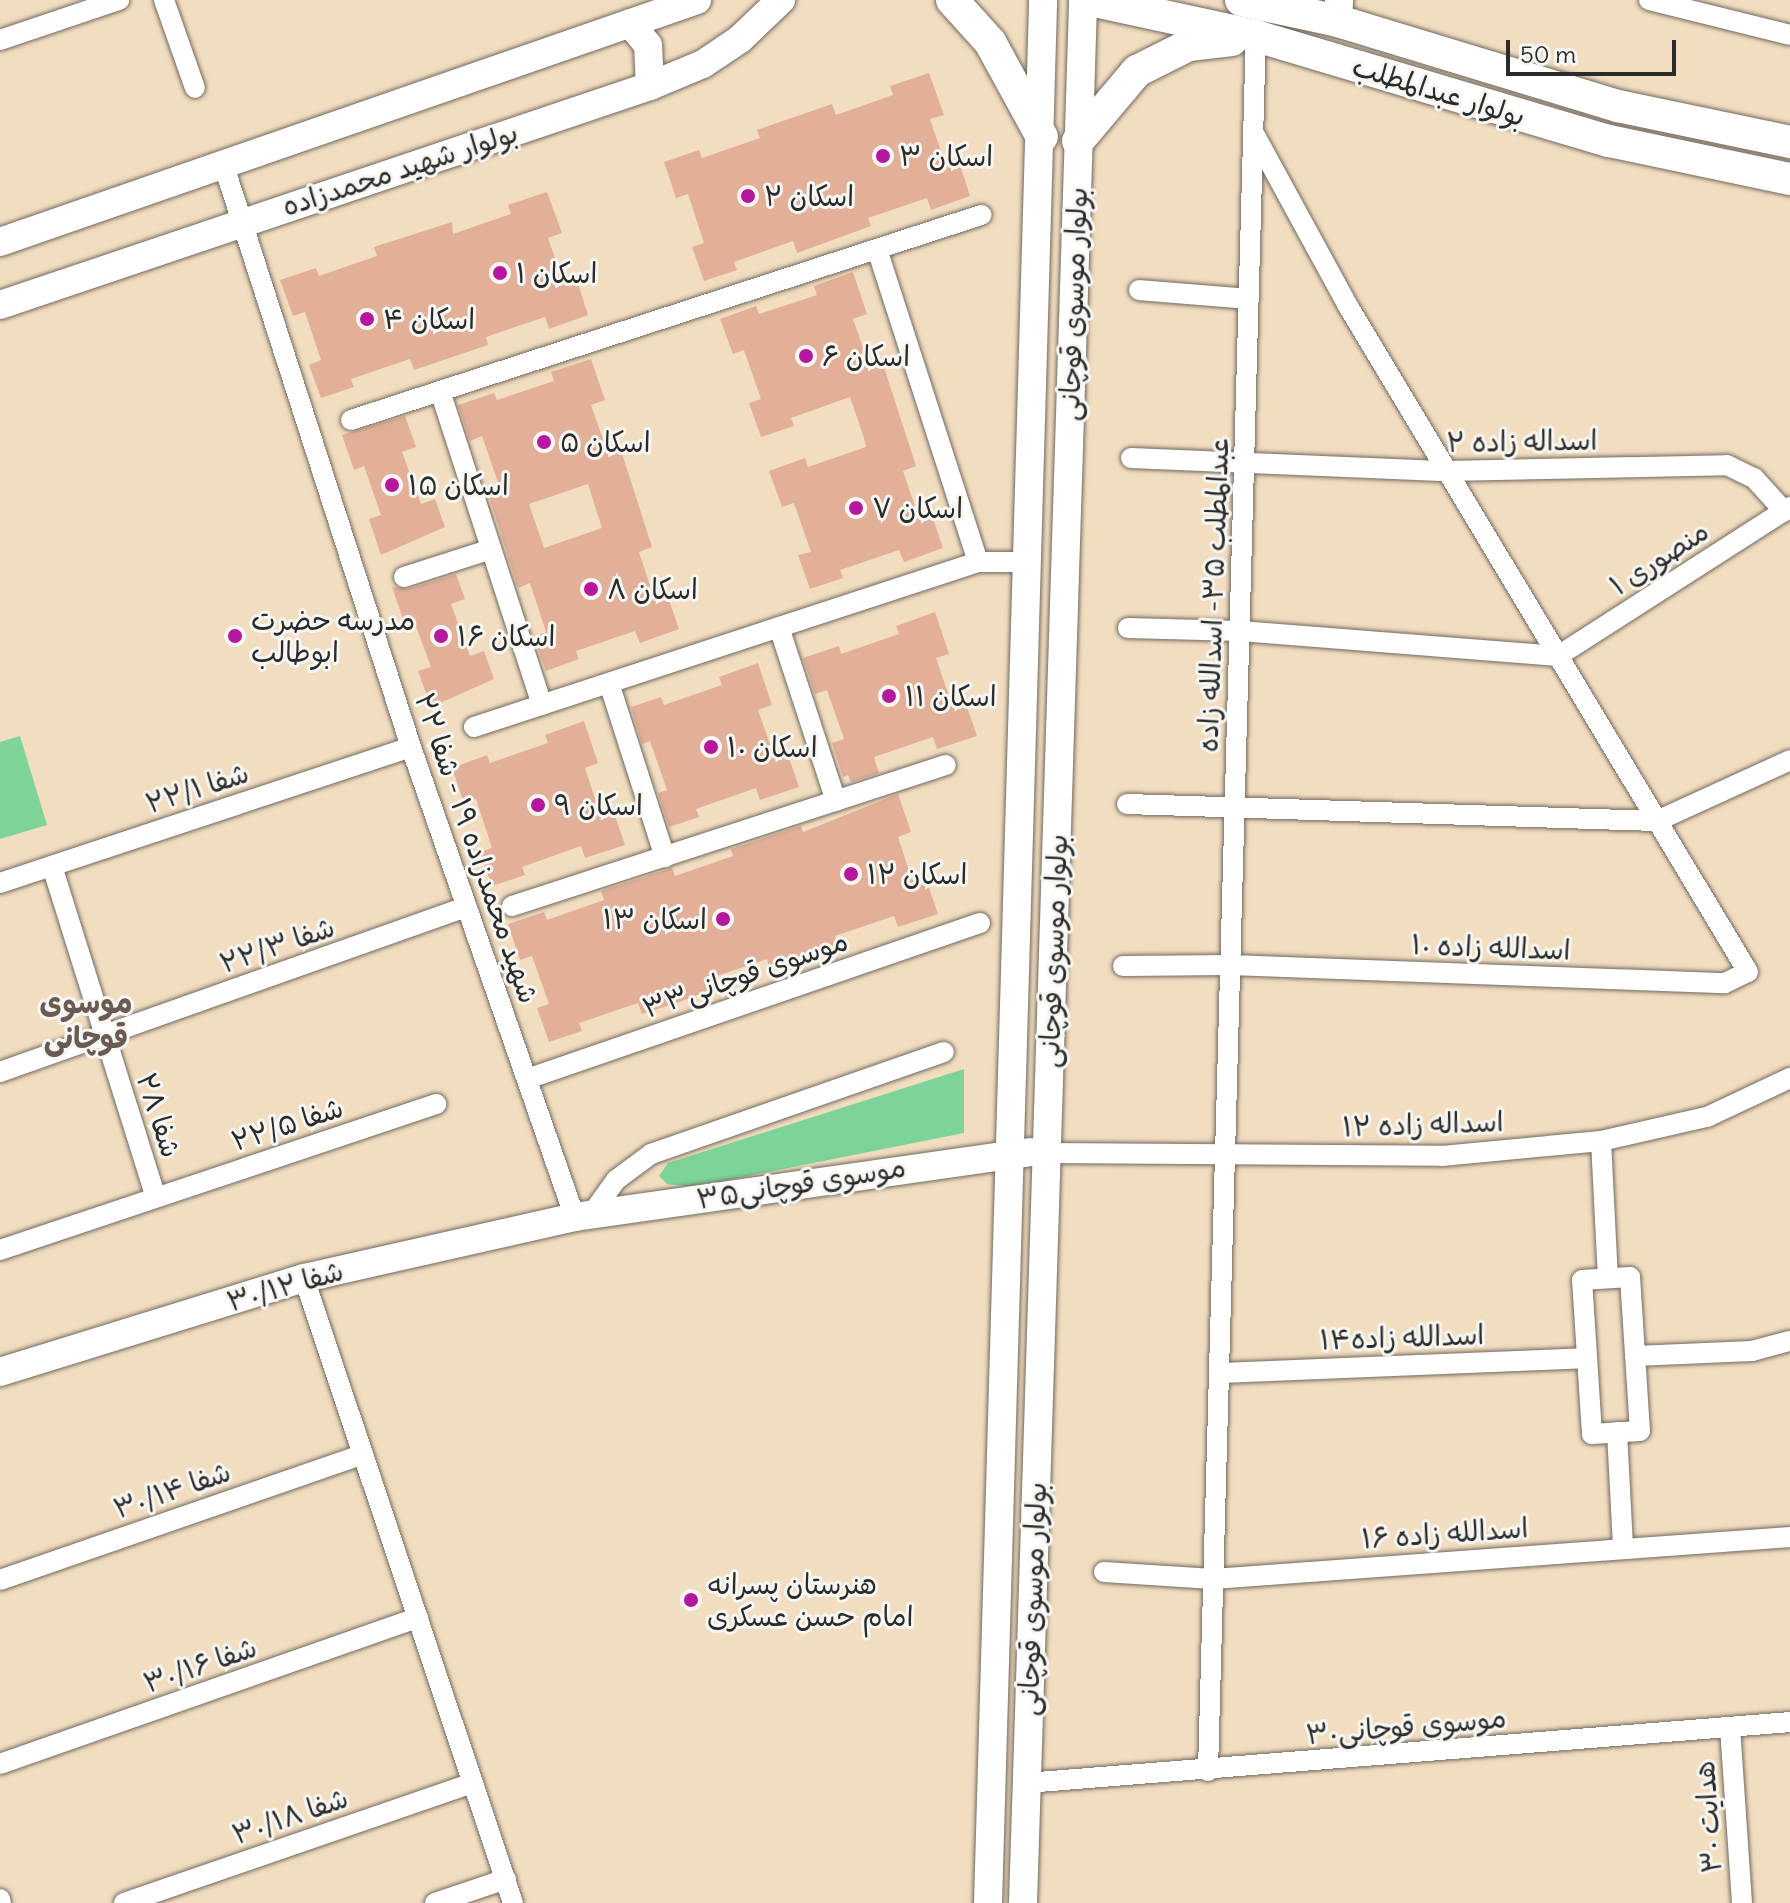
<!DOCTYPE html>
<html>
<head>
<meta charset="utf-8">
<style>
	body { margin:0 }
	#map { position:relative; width:1790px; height:1903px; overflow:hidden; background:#f2ddc0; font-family:Delius,"Playpen Sans Arabic",sans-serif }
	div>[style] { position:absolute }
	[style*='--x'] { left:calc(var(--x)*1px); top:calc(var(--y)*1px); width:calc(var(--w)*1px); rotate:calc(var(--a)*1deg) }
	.green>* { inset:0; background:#7dd499 }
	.building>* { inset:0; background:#e2b099 }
	.roads { filter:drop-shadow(0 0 2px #71695f) drop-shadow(0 0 2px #71695f) }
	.street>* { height:20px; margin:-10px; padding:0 10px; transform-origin:10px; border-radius:10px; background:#fff }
	.secondary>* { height:28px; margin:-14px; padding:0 14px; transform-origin:14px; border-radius:14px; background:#fff }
	.primary>* { height:32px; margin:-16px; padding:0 16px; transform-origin:16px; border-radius:16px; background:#fff }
	.dots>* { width:22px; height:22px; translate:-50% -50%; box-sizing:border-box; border:4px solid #f6f6f2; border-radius:50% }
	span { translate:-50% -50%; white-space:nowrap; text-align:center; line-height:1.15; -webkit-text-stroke:6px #f6f6f2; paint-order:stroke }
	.street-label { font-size:28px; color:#2b2b2b }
	.poi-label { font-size:28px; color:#2b2b2b }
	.left { translate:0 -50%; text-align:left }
	.right { translate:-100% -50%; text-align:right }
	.neighbourhood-label { font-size:30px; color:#6b5a52; font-weight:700 }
	.scale { position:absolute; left:1506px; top:40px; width:170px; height:36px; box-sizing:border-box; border:4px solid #2b2b2b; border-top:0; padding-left:10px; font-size:24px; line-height:28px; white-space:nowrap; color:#2b2b2b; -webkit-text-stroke:6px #f6f6f2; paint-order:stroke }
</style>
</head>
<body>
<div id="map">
	<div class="green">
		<i style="clip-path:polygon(20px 736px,47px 825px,0 839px,0 742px)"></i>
		<i style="clip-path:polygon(964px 1069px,964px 1133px,693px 1187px,667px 1184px,659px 1176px,668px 1163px)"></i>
	</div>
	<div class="building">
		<i style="clip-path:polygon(929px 73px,944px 115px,930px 119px,945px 163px,958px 158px,970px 196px,931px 210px,927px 198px,868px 218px,871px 226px,797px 253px,793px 241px,734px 262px,737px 270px,704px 281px,692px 247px,704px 243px,688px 194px,676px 198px,664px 162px,699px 150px,702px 158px,760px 138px,757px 130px,832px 104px,836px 115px,893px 95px,890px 86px)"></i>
		<i style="clip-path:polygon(547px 192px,562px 233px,548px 238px,563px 281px,576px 277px,588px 315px,549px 329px,545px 317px,486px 337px,488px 345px,414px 370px,410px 359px,351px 379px,354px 387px,321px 398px,309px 365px,321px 360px,305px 312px,293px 316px,280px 280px,316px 268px,319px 276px,377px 256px,374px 247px,452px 222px,453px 234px,511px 214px,508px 205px)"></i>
		<i style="clip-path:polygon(853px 272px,867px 314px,853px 319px,868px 362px,881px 358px,916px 466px,903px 471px,918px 515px,930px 510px,943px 548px,904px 562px,899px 550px,840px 570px,843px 578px,810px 589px,798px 555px,811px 552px,794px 503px,782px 507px,769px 471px,805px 458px,808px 467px,866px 447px,864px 438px,850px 397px,791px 418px,794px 426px,761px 437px,749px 403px,761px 399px,744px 350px,733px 354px,720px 319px,756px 306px,759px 314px,817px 295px,814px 286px)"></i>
		<i style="clip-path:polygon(evenodd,591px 359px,605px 400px,591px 405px,606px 448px,619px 444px,652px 547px,639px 552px,653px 595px,666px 591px,679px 629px,640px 643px,635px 631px,576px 651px,579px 659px,546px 671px,534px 637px,546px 632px,530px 583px,518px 588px,487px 490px,499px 485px,482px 436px,470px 441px,458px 405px,494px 393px,497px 400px,554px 381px,551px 372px,591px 359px,588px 484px,602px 528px,544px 548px,529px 504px,588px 484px)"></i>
		<i style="clip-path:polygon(405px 416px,416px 447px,402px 452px,421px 504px,435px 499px,445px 527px,381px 555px,369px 519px,381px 515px,364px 466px,354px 470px,342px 435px)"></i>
		<i style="clip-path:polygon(456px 574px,465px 599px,451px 604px,470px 656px,484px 651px,494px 679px,431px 707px,418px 671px,431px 667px,413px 618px,404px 622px,392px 587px,408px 589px)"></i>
		<i style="clip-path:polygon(935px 612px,949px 654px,936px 658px,951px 702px,964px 698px,977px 736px,937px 749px,933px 737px,874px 757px,879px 773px,851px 782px,848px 775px,843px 777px,832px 743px,844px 739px,827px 690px,815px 694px,803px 658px,839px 646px,841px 654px,899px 634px,896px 626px)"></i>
		<i style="clip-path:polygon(758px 663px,772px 705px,758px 710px,773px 753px,786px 749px,799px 787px,760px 800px,756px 788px,696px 809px,699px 817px,669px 827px,658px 793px,667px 790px,650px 741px,642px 744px,631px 707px,661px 697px,664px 705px,722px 685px,719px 677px)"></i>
		<i style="clip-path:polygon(584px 721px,598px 763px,585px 768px,599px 811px,612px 807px,625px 845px,585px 858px,581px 846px,522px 867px,525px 875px,492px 886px,480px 852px,492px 848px,476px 799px,464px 803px,452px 768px,487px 755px,490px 763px,548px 743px,545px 735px)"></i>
		<i style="clip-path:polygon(898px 794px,911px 832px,898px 837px,912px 880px,925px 876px,938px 914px,898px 927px,894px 916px,835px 936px,838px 944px,769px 968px,767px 959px,708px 979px,712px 990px,682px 1001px,642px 1014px,638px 1003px,579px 1023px,582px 1031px,549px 1042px,537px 1008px,549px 1004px,532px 956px,520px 960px,508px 924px,544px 912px,547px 920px,604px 900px,601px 891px,672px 868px,675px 876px,733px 856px,731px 849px,801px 826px,803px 832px)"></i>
	</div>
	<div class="roads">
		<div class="street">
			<i style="--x:164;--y:0;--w:93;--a:70.6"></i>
			<i style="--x:1649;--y:0;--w:145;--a:13.9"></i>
			<i style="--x:0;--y:40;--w:126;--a:-18.6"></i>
			<i style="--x:224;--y:166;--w:610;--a:72.16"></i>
			<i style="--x:411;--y:747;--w:498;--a:70.8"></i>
			<i style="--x:877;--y:249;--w:329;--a:72.1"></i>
			<i style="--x:1139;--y:290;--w:110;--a:4.7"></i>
			<i style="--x:440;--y:391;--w:330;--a:72"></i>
			<i style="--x:351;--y:420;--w:663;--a:-18.02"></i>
			<i style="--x:1131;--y:458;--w:316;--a:2.4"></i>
			<i style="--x:1447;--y:471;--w:280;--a:-1.2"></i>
			<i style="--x:1727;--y:465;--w:30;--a:26"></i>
			<i style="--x:1754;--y:478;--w:45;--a:47.7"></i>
			<i style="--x:404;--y:577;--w:91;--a:-17.8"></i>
			<i style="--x:779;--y:627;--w:183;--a:71.9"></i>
			<i style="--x:1128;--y:628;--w:112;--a:1.5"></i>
			<i style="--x:1240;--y:631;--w:319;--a:4.5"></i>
			<i style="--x:1558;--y:656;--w:276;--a:-32.7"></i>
			<i style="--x:609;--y:683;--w:183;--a:72.2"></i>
			<i style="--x:474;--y:727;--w:530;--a:-18.13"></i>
			<i style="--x:978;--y:562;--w:51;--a:0"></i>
			<i style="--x:1127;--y:804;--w:530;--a:1.84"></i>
			<i style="--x:1657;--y:821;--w:146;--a:-24.6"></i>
			<i style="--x:52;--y:866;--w:347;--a:72.6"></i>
			<i style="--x:0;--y:883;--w:433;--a:-18.3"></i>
			<i style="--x:512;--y:906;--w:456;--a:-18"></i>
			<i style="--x:1123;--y:966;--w:107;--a:-0.5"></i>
			<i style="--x:1230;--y:965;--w:495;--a:2.1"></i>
			<i style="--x:1725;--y:983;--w:25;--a:-26"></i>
			<i style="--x:1748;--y:972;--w:777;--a:-120.99"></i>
			<i style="--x:1348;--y:306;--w:198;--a:-118.6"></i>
			<i style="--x:0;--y:1072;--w:495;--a:-19.5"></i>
			<i style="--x:527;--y:1079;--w:479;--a:-19"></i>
			<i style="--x:1601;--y:1141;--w:137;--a:87.1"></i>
			<i style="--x:1047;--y:1153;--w:395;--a:0.4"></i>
			<i style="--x:1442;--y:1156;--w:160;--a:-5.4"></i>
			<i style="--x:1601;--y:1141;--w:109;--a:-12.8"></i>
			<i style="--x:1707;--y:1117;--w:92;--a:-25.2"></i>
			<i style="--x:591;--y:1215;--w:43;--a:-54.5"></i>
			<i style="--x:616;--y:1180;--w:44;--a:-36.6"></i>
			<i style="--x:651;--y:1154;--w:310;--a:-19.2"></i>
			<i style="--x:0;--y:1250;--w:460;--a:-18.5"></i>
			<i style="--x:1630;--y:1277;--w:154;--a:86.3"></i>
			<i style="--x:1640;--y:1431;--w:48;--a:176.4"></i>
			<i style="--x:1592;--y:1434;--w:154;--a:-93.7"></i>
			<i style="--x:1582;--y:1280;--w:48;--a:-3.6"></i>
			<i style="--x:304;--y:1278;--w:659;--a:71.51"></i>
			<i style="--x:1635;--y:1356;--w:117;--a:-2.4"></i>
			<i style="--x:1752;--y:1351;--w:39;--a:-15"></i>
			<i style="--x:1219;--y:1373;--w:368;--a:-2.3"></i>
			<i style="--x:1617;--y:1432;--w:115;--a:87"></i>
			<i style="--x:1104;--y:1572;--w:109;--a:3.7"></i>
			<i style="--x:1213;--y:1579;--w:579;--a:-4.16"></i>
			<i style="--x:0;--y:1580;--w:384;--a:-19.1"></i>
			<i style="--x:1730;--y:1727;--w:176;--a:86.1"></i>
			<i style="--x:0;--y:1764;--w:443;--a:-19.3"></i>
			<i style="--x:1208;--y:1771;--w:1736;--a:-88.42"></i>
			<i style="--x:1026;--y:1783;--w:766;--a:-4.56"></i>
			<i style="--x:0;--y:1899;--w:4;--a:76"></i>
			<i style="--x:124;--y:1903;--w:369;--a:-19"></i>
			<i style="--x:435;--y:1903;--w:75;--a:-18.7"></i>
		</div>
		<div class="secondary">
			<i style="--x:1338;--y:21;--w:21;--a:-87"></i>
			<i style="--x:630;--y:23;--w:28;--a:51"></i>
			<i style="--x:648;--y:45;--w:41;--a:87.2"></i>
			<i style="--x:0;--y:242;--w:738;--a:-19.15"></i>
			<i style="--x:0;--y:305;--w:686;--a:-18.62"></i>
			<i style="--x:650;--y:86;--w:57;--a:-22.5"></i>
			<i style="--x:703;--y:64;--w:45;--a:-34"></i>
			<i style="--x:740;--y:39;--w:57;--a:-43.6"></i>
			<i style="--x:0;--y:1372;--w:318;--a:-17.2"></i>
			<i style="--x:304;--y:1278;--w:278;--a:-12.7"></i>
			<i style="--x:575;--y:1217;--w:460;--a:-8.1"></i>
			<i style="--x:988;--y:1903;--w:1904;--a:-88.34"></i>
			<i style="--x:1023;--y:1903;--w:1904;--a:-88.19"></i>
		</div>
		<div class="primary">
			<i style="--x:952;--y:0;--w:57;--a:47.9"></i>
			<i style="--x:990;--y:42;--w:108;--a:61.3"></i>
			<i style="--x:1090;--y:0;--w:170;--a:12.2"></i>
			<i style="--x:1256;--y:36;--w:368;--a:16.6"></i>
			<i style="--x:1609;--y:141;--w:185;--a:11.9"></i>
			<i style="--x:1241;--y:0;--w:99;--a:12.2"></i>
			<i style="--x:1338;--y:21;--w:293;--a:16.9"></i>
			<i style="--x:1618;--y:106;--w:176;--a:11.8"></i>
			<i style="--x:1078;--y:141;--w:92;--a:-49.9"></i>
			<i style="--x:1137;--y:71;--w:58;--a:-26.6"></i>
			<i style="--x:1189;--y:45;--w:43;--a:-6.6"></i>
		</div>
	</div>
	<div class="dots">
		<i style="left:883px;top:156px;background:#b5179e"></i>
		<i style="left:748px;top:196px;background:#b5179e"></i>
		<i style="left:500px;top:273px;background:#b5179e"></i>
		<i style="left:367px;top:319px;background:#b5179e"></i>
		<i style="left:806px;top:356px;background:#b5179e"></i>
		<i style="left:544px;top:442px;background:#b5179e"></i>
		<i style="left:392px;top:485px;background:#b5179e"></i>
		<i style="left:856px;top:508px;background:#b5179e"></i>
		<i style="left:591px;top:589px;background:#b5179e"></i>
		<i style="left:235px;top:636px;background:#b5179e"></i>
		<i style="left:441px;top:636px;background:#b5179e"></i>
		<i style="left:889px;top:696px;background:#b5179e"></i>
		<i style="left:711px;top:747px;background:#b5179e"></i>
		<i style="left:538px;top:805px;background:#b5179e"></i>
		<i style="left:851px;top:874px;background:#b5179e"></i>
		<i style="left:723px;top:919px;background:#b5179e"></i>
		<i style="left:691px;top:1600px;background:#b5179e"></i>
	</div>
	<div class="street-label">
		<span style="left:1439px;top:91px;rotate:17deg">بولوار عبدالمطلب</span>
		<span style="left:400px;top:169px;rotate:-18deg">بولوار شهید محمدزاده</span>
		<span style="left:1073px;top:304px;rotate:-88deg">بولوار موسوی قوچانی</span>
		<span style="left:1522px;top:441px;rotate:-1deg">اسداله زاده ۲</span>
		<span style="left:1659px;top:558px;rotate:-33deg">منصوری ۱</span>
		<span style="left:1213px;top:595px;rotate:-88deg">عبدالمطلب ۳۵- اسدالله زاده</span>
		<span style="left:197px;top:788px;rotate:-18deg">۲۲/۱ شفا</span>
		<span style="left:477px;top:848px;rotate:71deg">شهید محمدزاده ۱۹ - شفا ۲۲</span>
		<span style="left:277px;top:945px;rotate:-19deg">شفا ۲۲/۳</span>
		<span style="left:1491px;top:947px;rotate:2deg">اسدالله زاده ۱۰</span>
		<span style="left:1053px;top:951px;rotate:-88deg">بولوار موسوی قوچانی</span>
		<span style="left:745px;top:974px;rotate:-19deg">موسوی قوچانی۳۳</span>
		<span style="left:159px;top:1115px;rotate:72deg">شفا ۲۸</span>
		<span style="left:287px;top:1124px;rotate:-18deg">شفا ۲۲/۵</span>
		<span style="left:1423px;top:1124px;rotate:-2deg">اسداله زاده ۱۲</span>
		<span style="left:801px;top:1183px;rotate:-9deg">موسوی قوچانی۳۵</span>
		<span style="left:285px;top:1286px;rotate:-16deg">شفا ۳۰/۱۲</span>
		<span style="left:1402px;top:1337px;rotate:-2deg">اسدالله زاده۱۴</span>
		<span style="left:172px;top:1490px;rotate:-19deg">شفا ۳۰/۱۴</span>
		<span style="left:1445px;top:1533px;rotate:-4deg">اسدالله زاده ۱۶</span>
		<span style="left:1032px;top:1599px;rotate:-88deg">بولوار موسوی قوچانی</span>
		<span style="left:200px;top:1665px;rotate:-19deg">شفا ۳۰/۱۶</span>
		<span style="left:1406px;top:1726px;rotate:-5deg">موسوی قوچانی۳۰</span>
		<span style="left:290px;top:1816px;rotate:-19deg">شفا ۳۰/۱۸</span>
		<span style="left:1708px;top:1817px;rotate:-94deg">هدایت ۳۰</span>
	</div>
	<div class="poi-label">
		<span class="left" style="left:899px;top:156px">اسکان ۳</span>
		<span class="left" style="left:764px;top:196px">اسکان ۲</span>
		<span class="left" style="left:516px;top:273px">اسکان ۱</span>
		<span class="left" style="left:383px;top:319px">اسکان ۴</span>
		<span class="left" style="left:822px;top:356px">اسکان ۶</span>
		<span class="left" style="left:560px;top:442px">اسکان ۵</span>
		<span class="left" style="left:408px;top:485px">اسکان ۱۵</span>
		<span class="left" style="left:872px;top:508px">اسکان ۷</span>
		<span class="left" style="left:607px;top:589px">اسکان ۸</span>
		<span class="left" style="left:251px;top:636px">مدرسه حضرت<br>ابوطالب</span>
		<span class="left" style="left:457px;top:636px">اسکان ۱۶</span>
		<span class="left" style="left:905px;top:696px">اسکان ۱۱</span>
		<span class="left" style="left:727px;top:747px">اسکان ۱۰</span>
		<span class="left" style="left:554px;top:805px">اسکان ۹</span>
		<span class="left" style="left:867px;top:874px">اسکان ۱۲</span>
		<span class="right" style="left:707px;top:919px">اسکان ۱۳</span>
		<span class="left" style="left:707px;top:1600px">هنرستان پسرانه<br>امام حسن عسکری</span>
	</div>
	<div class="neighbourhood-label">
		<span style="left:86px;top:1019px">موسوی<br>قوچانی</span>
	</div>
	<div class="scale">50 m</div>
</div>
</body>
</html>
